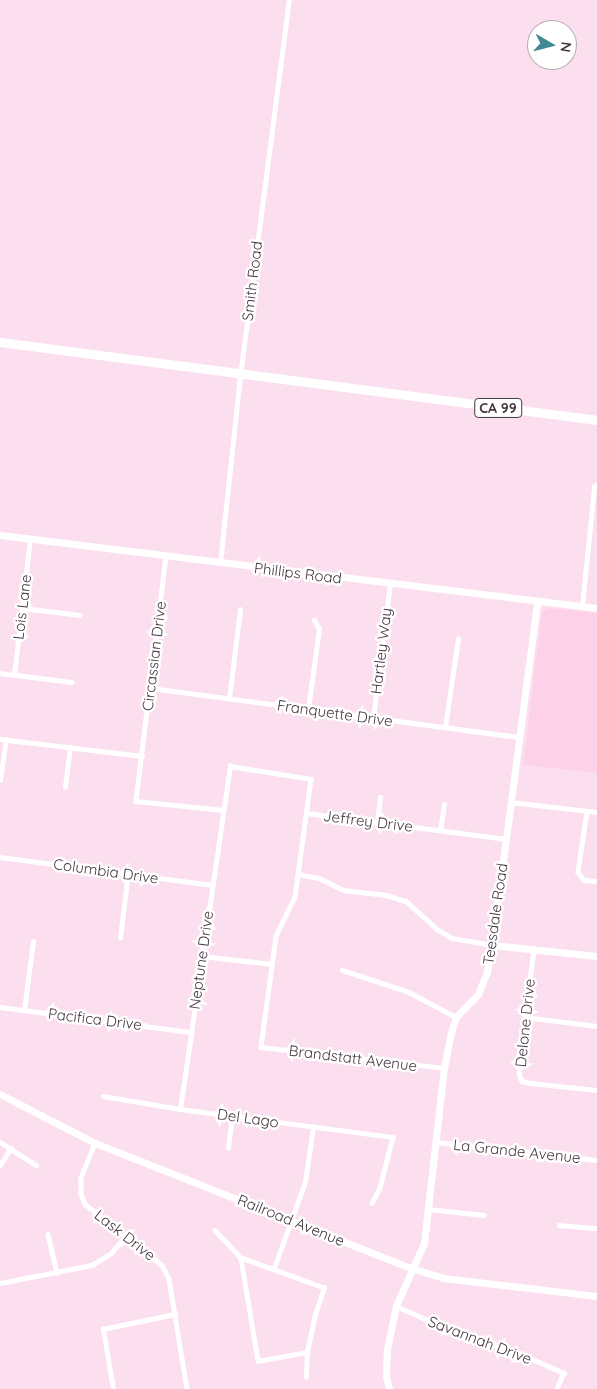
<!DOCTYPE html>
<html>
<head>
<meta charset="utf-8">
<style>
	body { margin:0 }
	#map { position:relative; width:597px; height:1389px; overflow:hidden; background:#fcdfef; font-family:Quicksand,sans-serif }
	div>[style] { position:absolute }
	[style*='--x'] { left:calc(var(--x)*1px); top:calc(var(--y)*1px); width:calc(var(--w)*1px); rotate:calc(var(--a)*1deg) }
	.built>* { inset:0; background:#fdd2e9 }
	.street>* { height:4.5px; margin:-2.25px; padding:0 2.25px; transform-origin:2.25px; border-radius:2.25px; background:#fff }
	.secondary>* { height:7px; margin:-3.5px; padding:0 3.5px; transform-origin:3.5px; border-radius:3.5px; background:#fff }
	.highway>* { height:9px; margin:-4.5px; padding:0 4.5px; transform-origin:4.5px; border-radius:4.5px; background:#fff }
	span { translate:-50% -50%; white-space:nowrap; text-align:center; line-height:1.15; -webkit-text-stroke:5px #fff; paint-order:stroke }
	.shield-label span { padding:1px 4px; background:#fff; border:1px solid; border-radius:4px; -webkit-text-stroke-width:0 }
	.shield-label { font-size:14px; color:#45373f; font-weight:700 }
	.street-label { font-size:15px; color:#45373f }
	.north { position:absolute; left:527px; top:20px; width:50px; height:50px; box-sizing:border-box; background:#fff; border:1px solid #b5afb2; border-radius:50%; rotate:98deg; font-size:14px; font-weight:700; line-height:20px; text-align:center; color:#45373f }
	.north::after { content:''; display:block; margin:auto; width:18px; height:22px; background:#438995; clip-path:polygon(50% 0,100% 100%,50% 72%,0 100%) }
</style>
</head>
<body>
<div id="map">
	<div class="built">
		<i style="clip-path:polygon(548px 608px,597px 613px,597px 773px,523px 765px,542px 612px)"></i>
	</div>
	<div class="street">
		<i style="--x:166;--y:556;--w:247;--a:97"></i>
		<i style="--x:136;--y:801;--w:87;--a:5.9"></i>
		<i style="--x:220;--y:563;--w:180;--a:-83.9"></i>
		<i style="--x:239;--y:384;--w:387;--a:-82.6"></i>
		<i style="--x:582;--y:606;--w:120;--a:-84.2"></i>
		<i style="--x:594;--y:487;--w:4;--a:-45"></i>
		<i style="--x:22;--y:608;--w:58;--a:6.9"></i>
		<i style="--x:0;--y:673;--w:72;--a:7.2"></i>
		<i style="--x:14;--y:675;--w:137;--a:-83.3"></i>
		<i style="--x:151;--y:688;--w:371;--a:7.6"></i>
		<i style="--x:229;--y:699;--w:90;--a:-83"></i>
		<i style="--x:308;--y:709;--w:81;--a:-82.2"></i>
		<i style="--x:319;--y:629;--w:10;--a:-119"></i>
		<i style="--x:373;--y:718;--w:135;--a:-82.8"></i>
		<i style="--x:445;--y:727;--w:89;--a:-81.6"></i>
		<i style="--x:0;--y:739;--w:143;--a:6.8"></i>
		<i style="--x:0;--y:780;--w:41;--a:-81.7"></i>
		<i style="--x:65;--y:787;--w:40;--a:-82.9"></i>
		<i style="--x:510;--y:802;--w:88;--a:6.6"></i>
		<i style="--x:587;--y:811;--w:62;--a:98.4"></i>
		<i style="--x:578;--y:872;--w:10;--a:53"></i>
		<i style="--x:584;--y:880;--w:13;--a:4"></i>
		<i style="--x:306;--y:813;--w:202;--a:7.4"></i>
		<i style="--x:377;--y:822;--w:25;--a:-83"></i>
		<i style="--x:440;--y:830;--w:26;--a:-81"></i>
		<i style="--x:0;--y:857;--w:214;--a:7.5"></i>
		<i style="--x:298;--y:874;--w:21;--a:11"></i>
		<i style="--x:319;--y:878;--w:28;--a:26"></i>
		<i style="--x:344;--y:890;--w:42;--a:6.8"></i>
		<i style="--x:386;--y:895;--w:21;--a:17"></i>
		<i style="--x:406;--y:901;--w:42;--a:42.1"></i>
		<i style="--x:437;--y:929;--w:17;--a:31"></i>
		<i style="--x:452;--y:938;--w:41;--a:9.9"></i>
		<i style="--x:120;--y:938;--w:65;--a:-83"></i>
		<i style="--x:534;--y:950;--w:118;--a:97.3"></i>
		<i style="--x:519;--y:1067;--w:9;--a:84"></i>
		<i style="--x:520;--y:1076;--w:5;--a:68"></i>
		<i style="--x:522;--y:1081;--w:8;--a:14"></i>
		<i style="--x:530;--y:1083;--w:67;--a:6"></i>
		<i style="--x:202;--y:956;--w:70;--a:6.5"></i>
		<i style="--x:342;--y:970;--w:71;--a:18.2"></i>
		<i style="--x:409;--y:992;--w:53;--a:28"></i>
		<i style="--x:0;--y:1007;--w:193;--a:7.5"></i>
		<i style="--x:24;--y:1010;--w:69;--a:-82.5"></i>
		<i style="--x:525;--y:1017;--w:73;--a:7.1"></i>
		<i style="--x:103;--y:1096;--w:78;--a:9.6"></i>
		<i style="--x:180;--y:1109;--w:215;--a:7.5"></i>
		<i style="--x:393;--y:1137;--w:53;--a:104.3"></i>
		<i style="--x:380;--y:1188;--w:17;--a:118"></i>
		<i style="--x:180;--y:1109;--w:347;--a:-81.7"></i>
		<i style="--x:230;--y:766;--w:82;--a:9.1"></i>
		<i style="--x:311;--y:779;--w:119;--a:97.7"></i>
		<i style="--x:295;--y:897;--w:43;--a:116"></i>
		<i style="--x:276;--y:936;--w:112;--a:97.7"></i>
		<i style="--x:261;--y:1047;--w:184;--a:6.5"></i>
		<i style="--x:0;--y:1142;--w:43;--a:32.6"></i>
		<i style="--x:436;--y:1142;--w:162;--a:6.4"></i>
		<i style="--x:95;--y:1143;--w:38;--a:112"></i>
		<i style="--x:81;--y:1178;--w:16;--a:90"></i>
		<i style="--x:81;--y:1194;--w:11;--a:68"></i>
		<i style="--x:85;--y:1204;--w:98;--a:38.4"></i>
		<i style="--x:162;--y:1265;--w:16;--a:63"></i>
		<i style="--x:169;--y:1279;--w:111;--a:80.7"></i>
		<i style="--x:228;--y:1148;--w:32;--a:-83"></i>
		<i style="--x:0;--y:1165;--w:20;--a:-57"></i>
		<i style="--x:428;--y:1209;--w:56;--a:6.1"></i>
		<i style="--x:559;--y:1225;--w:38;--a:5"></i>
		<i style="--x:215;--y:1230;--w:38;--a:47"></i>
		<i style="--x:241;--y:1258;--w:104;--a:80.6"></i>
		<i style="--x:258;--y:1361;--w:50;--a:-10.4"></i>
		<i style="--x:307;--y:1352;--w:39;--a:-78"></i>
		<i style="--x:315;--y:1314;--w:28;--a:-71"></i>
		<i style="--x:324;--y:1288;--w:88;--a:-160.1"></i>
		<i style="--x:48;--y:1234;--w:40;--a:77"></i>
		<i style="--x:274;--y:1268;--w:91;--a:-70.2"></i>
		<i style="--x:305;--y:1182;--w:56;--a:-81.7"></i>
		<i style="--x:0;--y:1283;--w:94;--a:-11.1"></i>
		<i style="--x:92;--y:1265;--w:22;--a:-32"></i>
		<i style="--x:111;--y:1253;--w:23;--a:-49"></i>
		<i style="--x:396;--y:1306;--w:84;--a:23.8"></i>
		<i style="--x:473;--y:1340;--w:30;--a:12"></i>
		<i style="--x:502;--y:1346;--w:68;--a:23.5"></i>
		<i style="--x:564;--y:1373;--w:17;--a:114"></i>
		<i style="--x:306;--y:1377;--w:25;--a:-88"></i>
		<i style="--x:113;--y:1389;--w:61;--a:-99.5"></i>
		<i style="--x:103;--y:1329;--w:74;--a:-11.8"></i>
	</div>
	<div class="secondary">
		<i style="--x:0;--y:535;--w:601;--a:6.97"></i>
		<i style="--x:492;--y:945;--w:106;--a:6"></i>
		<i style="--x:0;--y:1094;--w:107;--a:27.3"></i>
		<i style="--x:95;--y:1143;--w:340;--a:21.6"></i>
		<i style="--x:411;--y:1268;--w:34;--a:17"></i>
		<i style="--x:443;--y:1278;--w:155;--a:6.7"></i>
		<i style="--x:389;--y:1389;--w:13;--a:-103"></i>
		<i style="--x:386;--y:1376;--w:27;--a:-88"></i>
		<i style="--x:387;--y:1349;--w:44;--a:-78.2"></i>
		<i style="--x:396;--y:1306;--w:69;--a:-66"></i>
		<i style="--x:424;--y:1243;--w:176;--a:-83.5"></i>
		<i style="--x:444;--y:1068;--w:36;--a:-79"></i>
		<i style="--x:451;--y:1033;--w:17;--a:-73"></i>
		<i style="--x:456;--y:1017;--w:32;--a:-46"></i>
		<i style="--x:478;--y:994;--w:24;--a:-68"></i>
		<i style="--x:487;--y:972;--w:27;--a:-80"></i>
		<i style="--x:492;--y:945;--w:347;--a:-82.5"></i>
	</div>
	<div class="highway">
		<i style="--x:0;--y:342;--w:602;--a:7.44"></i>
	</div>
	<div class="shield-label">
		<span style="left:498px;top:408px">CA 99</span>
	</div>
	<div class="street-label">
		<span style="left:252px;top:281px;rotate:-83deg">Smith Road</span>
		<span style="left:298px;top:573px;rotate:7deg">Phillips Road</span>
		<span style="left:22px;top:607px;rotate:-83deg">Lois Lane</span>
		<span style="left:381px;top:651px;rotate:-83deg">Hartley Way</span>
		<span style="left:154px;top:656px;rotate:-83deg">Circassian Drive</span>
		<span style="left:335px;top:713px;rotate:8deg">Franquette Drive</span>
		<span style="left:368px;top:821px;rotate:7deg">Jeffrey Drive</span>
		<span style="left:106px;top:871px;rotate:8deg">Columbia Drive</span>
		<span style="left:495px;top:914px;rotate:-82deg">Teesdale Road</span>
		<span style="left:201px;top:960px;rotate:-82deg">Neptune Drive</span>
		<span style="left:95px;top:1019px;rotate:7deg">Pacifica Drive</span>
		<span style="left:525px;top:1023px;rotate:-84deg">Delone Drive</span>
		<span style="left:353px;top:1058px;rotate:7deg">Brandstatt Avenue</span>
		<span style="left:248px;top:1118px;rotate:8deg">Del Lago</span>
		<span style="left:517px;top:1151px;rotate:6deg">La Grande Avenue</span>
		<span style="left:291px;top:1220px;rotate:22deg">Railroad Avenue</span>
		<span style="left:125px;top:1235px;rotate:38deg">Lask Drive</span>
		<span style="left:480px;top:1340px;rotate:21deg">Savannah Drive</span>
	</div>
	<div class="north">N</div>
</div>
</body>
</html>
